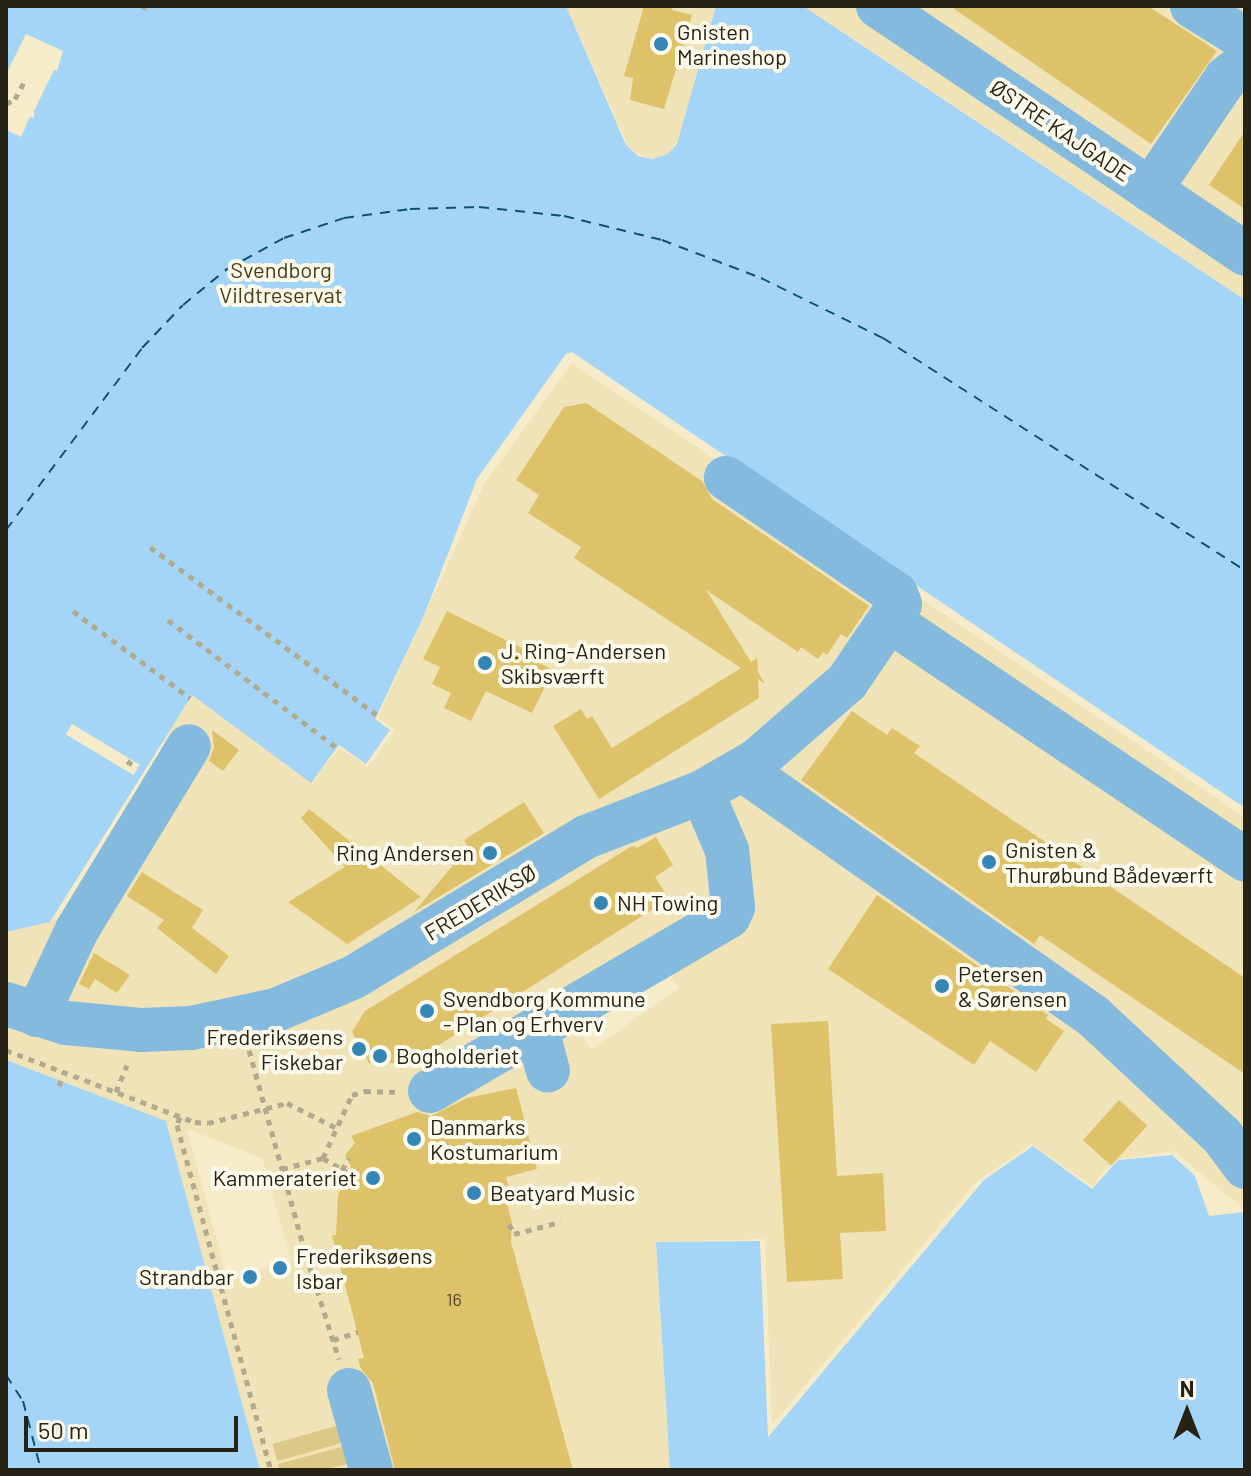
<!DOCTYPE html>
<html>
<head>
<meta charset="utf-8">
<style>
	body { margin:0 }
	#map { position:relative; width:1251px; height:1476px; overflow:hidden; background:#f7ecca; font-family:Barlow,sans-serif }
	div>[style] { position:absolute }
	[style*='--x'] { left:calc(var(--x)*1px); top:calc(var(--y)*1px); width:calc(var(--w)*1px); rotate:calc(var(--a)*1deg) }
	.built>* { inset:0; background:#f0e3b8 }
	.green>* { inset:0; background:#dcc887; transform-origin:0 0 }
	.water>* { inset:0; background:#a5d5f6 }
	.pier>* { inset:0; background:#f7ecca; transform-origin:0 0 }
	.ferry>* { height:2px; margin-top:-1px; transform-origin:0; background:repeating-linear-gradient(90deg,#0f5174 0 10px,transparent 0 18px) }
	.building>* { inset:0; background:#ddc26a; transform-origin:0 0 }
	.path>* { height:5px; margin-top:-2.5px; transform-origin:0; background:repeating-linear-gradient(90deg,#b2aa8f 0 6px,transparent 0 12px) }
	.minor>* { height:44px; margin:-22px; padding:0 22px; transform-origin:22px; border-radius:22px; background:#83bade }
	.dots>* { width:22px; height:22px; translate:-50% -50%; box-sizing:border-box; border:4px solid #fefaec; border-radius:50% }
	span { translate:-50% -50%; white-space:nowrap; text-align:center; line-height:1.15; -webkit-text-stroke:8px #fefaec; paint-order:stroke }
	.number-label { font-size:18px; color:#544a2a }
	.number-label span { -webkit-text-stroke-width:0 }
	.poi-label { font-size:22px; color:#262215 }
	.left { translate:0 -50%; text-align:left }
	.right { translate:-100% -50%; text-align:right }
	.street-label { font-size:22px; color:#262215 }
	.park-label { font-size:22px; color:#483d17 }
	.frame { position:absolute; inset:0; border:8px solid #262215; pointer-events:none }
	.north { position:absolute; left:1147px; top:1372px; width:80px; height:80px; -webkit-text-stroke:6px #fefaec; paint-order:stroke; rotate:0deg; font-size:22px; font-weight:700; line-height:32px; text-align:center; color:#262215 }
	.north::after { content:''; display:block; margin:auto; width:28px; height:36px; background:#262215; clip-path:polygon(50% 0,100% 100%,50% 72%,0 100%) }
	.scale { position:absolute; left:24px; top:1416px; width:214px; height:36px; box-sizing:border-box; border:4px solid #262215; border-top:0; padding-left:10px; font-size:24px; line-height:28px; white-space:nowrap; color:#262215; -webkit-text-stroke:6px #fefaec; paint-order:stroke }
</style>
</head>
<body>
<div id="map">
	<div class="built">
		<i style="clip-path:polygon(566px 6px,716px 6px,679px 138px,669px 154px,652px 159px,630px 150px)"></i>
		<i style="clip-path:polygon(803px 6px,1245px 6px,1245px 300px,866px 47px)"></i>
		<i style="clip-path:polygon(evenodd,572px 363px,1245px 817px,1245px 1210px,1174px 1151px,1113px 1160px,1092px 1186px,1032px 1144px,977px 1181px,772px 1425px,765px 1239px,656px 1242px,670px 1470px,260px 1470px,166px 1121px,6px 1060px,6px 932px,50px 922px,54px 916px,77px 929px,183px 754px,162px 742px,192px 695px,311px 782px,340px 748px,368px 767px,395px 730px,378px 718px,484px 484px,572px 363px,667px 970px,679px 988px,591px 1050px,579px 1032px,667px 970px,572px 363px,187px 1129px,262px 1158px,291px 1260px,227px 1278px,187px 1129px)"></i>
	</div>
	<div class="green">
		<i style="left:339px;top:1425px;width:18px;height:69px;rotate:74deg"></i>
		<i style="clip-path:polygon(345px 1446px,350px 1463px,323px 1470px,280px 1470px,278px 1464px)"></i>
	</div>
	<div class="water">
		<i style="clip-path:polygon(6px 6px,566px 6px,626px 145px,638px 156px,652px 159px,668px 154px,677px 144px,716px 6px,803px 6px,1245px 300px,1245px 808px,572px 352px,566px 354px,477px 479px,423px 618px,375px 719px,390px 730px,366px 764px,339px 745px,311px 783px,192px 695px,50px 922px,6px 932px)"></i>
		<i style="clip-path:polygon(6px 1060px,166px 1121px,260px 1470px,6px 1470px)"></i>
		<i style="clip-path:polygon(1033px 1146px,1092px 1189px,1118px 1160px,1172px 1155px,1195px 1176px,1209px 1216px,1245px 1212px,1245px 1470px,670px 1470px,656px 1242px,760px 1241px,768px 1437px,984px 1180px)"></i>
	</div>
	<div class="pier">
		<i style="clip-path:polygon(26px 34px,63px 51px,57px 71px,54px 70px,34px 111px,34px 118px,30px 117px,21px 137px,6px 130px,6px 74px)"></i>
		<i style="left:72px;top:724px;width:79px;height:12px;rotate:31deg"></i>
	</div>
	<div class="ferry">
		<i style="--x:6;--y:530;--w:227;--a:-53.2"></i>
		<i style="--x:142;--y:348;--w:59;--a:-46.4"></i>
		<i style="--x:183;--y:305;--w:57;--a:-39.3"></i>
		<i style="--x:227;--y:269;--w:65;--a:-28.5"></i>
		<i style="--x:284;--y:238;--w:63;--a:-18.4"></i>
		<i style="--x:344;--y:218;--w:67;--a:-7.8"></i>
		<i style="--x:410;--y:209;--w:69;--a:-1.7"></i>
		<i style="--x:479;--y:207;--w:85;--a:6"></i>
		<i style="--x:564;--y:216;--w:101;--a:13.8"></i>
		<i style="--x:662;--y:240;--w:106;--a:21"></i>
		<i style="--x:761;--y:278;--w:136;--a:26.2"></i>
		<i style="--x:883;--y:338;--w:430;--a:32.7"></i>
		<i style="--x:6;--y:1375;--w:31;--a:57"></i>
		<i style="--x:23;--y:1401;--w:71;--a:75.4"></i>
	</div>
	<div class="building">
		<i style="clip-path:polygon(644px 6px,673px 6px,672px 10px,692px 15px,664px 109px,630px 100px,633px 78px,624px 76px)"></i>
		<i style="clip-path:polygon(950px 6px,1148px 6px,1217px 51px,1151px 144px)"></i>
		<i style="clip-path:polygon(1245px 131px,1245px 209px,1209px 185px)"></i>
		<i style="clip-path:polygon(586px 403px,702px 481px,712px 499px,869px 606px,847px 638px,841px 634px,827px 655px,823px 652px,818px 659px,801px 647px,798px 652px,706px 590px,751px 662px,757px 658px,758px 672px,765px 684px,758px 679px,759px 698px,599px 799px,553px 726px,581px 709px,587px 719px,592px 716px,612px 748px,741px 668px,574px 558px,581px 547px,528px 513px,539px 495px,516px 480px,564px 407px)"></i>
		<i style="clip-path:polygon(447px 611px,528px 651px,525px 656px,553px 670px,532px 713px,486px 691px,471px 721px,444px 708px,451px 693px,432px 684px,440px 667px,423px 659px)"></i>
		<i style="clip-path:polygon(852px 711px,887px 735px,892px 728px,920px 746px,914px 753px,1245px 978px,1245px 1074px,1040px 935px,1034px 944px,801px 780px)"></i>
		<i style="clip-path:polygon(212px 730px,239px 750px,223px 771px,209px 761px,214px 747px)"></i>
		<i style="clip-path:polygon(524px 802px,544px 833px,414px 912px,468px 847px,464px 840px)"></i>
		<i style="clip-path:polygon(309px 809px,421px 897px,347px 944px,288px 902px,345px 867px,301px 818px)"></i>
		<i style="clip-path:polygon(656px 837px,673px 865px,655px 877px,669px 899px,401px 1069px,397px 1063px,369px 1063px,352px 1032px,365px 1011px,632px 846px,637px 848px)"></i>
		<i style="clip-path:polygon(142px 872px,203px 910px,192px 928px,229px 956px,216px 974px,157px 928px,164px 920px,127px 896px)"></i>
		<i style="clip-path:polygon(877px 895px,1048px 1015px,1046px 1019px,1064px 1031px,1036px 1072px,990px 1041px,974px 1065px,828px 969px)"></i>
		<i style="clip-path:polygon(94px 953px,130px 975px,117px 993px,95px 979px,89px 989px,79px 984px)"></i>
		<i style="clip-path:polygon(828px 1021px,837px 1176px,883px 1173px,886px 1231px,840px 1233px,843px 1279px,787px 1282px,771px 1024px)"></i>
		<i style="clip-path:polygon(516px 1088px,537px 1169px,506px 1177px,512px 1199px,506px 1200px,512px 1223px,511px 1242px,573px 1470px,395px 1470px,373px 1383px,361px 1369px,358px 1359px,364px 1358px,332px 1235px,336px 1235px,338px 1195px,351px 1166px,345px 1155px,355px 1143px,351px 1136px,417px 1112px,431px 1116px,467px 1098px)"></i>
		<i style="left:1119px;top:1100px;width:38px;height:54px;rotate:42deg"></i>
	</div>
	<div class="path">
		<i style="--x:142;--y:6;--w:5;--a:22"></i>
		<i style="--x:6;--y:104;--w:10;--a:-29"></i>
		<i style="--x:15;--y:99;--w:24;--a:-62"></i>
		<i style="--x:150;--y:547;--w:282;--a:36.5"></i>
		<i style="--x:73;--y:611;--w:146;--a:36.6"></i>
		<i style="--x:168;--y:620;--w:212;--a:37.1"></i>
		<i style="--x:127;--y:761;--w:12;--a:31"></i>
		<i style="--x:6;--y:1050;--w:202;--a:20.9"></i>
		<i style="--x:195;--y:1122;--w:13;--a:4"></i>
		<i style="--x:208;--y:1123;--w:81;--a:-14.2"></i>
		<i style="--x:287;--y:1103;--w:54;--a:26.6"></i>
		<i style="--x:249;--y:1050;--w:213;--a:74.5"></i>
		<i style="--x:306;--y:1255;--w:109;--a:72.4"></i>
		<i style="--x:59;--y:1086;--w:14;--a:-69"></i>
		<i style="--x:116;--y:1092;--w:29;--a:-68"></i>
		<i style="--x:180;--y:1117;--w:9;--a:111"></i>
		<i style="--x:177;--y:1125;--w:358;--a:74.8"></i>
		<i style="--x:323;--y:1158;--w:69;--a:-65.3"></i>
		<i style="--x:352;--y:1095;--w:14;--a:-17"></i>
		<i style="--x:365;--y:1091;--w:32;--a:2"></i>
		<i style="--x:282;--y:1169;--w:42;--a:-15"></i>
		<i style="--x:323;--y:1158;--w:29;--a:31"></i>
		<i style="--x:342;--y:1170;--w:14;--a:-60"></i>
		<i style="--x:509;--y:1224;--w:11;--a:63"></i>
		<i style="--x:514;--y:1234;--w:48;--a:-14.6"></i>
		<i style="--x:333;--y:1340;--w:26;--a:-18"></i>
	</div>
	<div class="minor">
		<i style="--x:878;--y:6;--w:443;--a:34"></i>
		<i style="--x:1192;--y:6;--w:62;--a:31.9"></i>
		<i style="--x:1150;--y:190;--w:135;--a:-55.8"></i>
		<i style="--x:1226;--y:78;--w:24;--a:-38"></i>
		<i style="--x:890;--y:621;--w:428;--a:33.9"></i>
		<i style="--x:743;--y:770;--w:428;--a:35.1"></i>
		<i style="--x:1093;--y:1016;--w:176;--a:42.9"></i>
		<i style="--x:1222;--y:1136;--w:39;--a:53"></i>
		<i style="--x:6;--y:1004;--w:63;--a:17.6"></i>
		<i style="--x:66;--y:1023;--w:75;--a:5.3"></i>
		<i style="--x:141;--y:1030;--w:50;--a:-2.3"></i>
		<i style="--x:191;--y:1028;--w:87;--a:-12"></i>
		<i style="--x:276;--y:1010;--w:85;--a:-22.9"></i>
		<i style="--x:354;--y:977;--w:271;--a:-31.1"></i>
		<i style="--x:586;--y:837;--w:124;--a:-21.2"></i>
		<i style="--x:702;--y:792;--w:62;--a:-29.9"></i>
		<i style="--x:756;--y:761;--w:121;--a:-41"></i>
		<i style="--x:847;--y:682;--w:94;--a:-55.8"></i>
		<i style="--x:900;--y:604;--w:11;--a:-112"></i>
		<i style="--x:896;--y:594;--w:206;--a:-145.7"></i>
		<i style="--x:37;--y:1015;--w:94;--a:-64.8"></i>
		<i style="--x:77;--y:930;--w:215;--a:-58.7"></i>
		<i style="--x:537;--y:1029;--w:43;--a:75.3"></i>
		<i style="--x:430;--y:1091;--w:346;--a:-30.3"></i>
		<i style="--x:729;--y:916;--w:10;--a:-66"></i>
		<i style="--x:733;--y:907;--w:57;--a:-96"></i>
		<i style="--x:727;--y:850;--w:63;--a:-113.3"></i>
		<i style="--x:349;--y:1390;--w:83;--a:74.6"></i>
	</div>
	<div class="dots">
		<i style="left:661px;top:44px;background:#3486b6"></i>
		<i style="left:485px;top:663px;background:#3486b6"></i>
		<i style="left:490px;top:853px;background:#3486b6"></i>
		<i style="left:989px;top:862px;background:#3486b6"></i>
		<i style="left:601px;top:903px;background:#3486b6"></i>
		<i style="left:942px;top:986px;background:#3486b6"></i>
		<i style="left:427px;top:1011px;background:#3486b6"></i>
		<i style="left:359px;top:1049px;background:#3486b6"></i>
		<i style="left:380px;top:1056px;background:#3486b6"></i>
		<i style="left:414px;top:1139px;background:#3486b6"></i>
		<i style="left:373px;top:1178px;background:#3486b6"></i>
		<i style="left:474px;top:1193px;background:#3486b6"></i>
		<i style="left:280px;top:1268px;background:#3486b6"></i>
		<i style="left:250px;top:1277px;background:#3486b6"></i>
	</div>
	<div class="number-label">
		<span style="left:454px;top:1299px">16</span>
	</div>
	<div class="poi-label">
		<span class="left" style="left:677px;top:44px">Gnisten<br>Marineshop</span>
		<span class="left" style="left:501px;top:663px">J. Ring-Andersen<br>Skibsværft</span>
		<span class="left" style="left:1005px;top:862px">Gnisten &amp;<br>Thurøbund Bådeværft</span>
		<span class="right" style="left:474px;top:853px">Ring Andersen</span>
		<span class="left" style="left:617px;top:903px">NH Towing</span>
		<span class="left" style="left:958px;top:986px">Petersen<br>&amp; Sørensen</span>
		<span class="left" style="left:443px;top:1011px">Svendborg Kommune<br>- Plan og Erhverv</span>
		<span class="right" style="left:343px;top:1049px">Frederiksøens<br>Fiskebar</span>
		<span class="left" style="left:396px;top:1056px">Bogholderiet</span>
		<span class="left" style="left:430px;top:1139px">Danmarks<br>Kostumarium</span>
		<span class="right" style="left:357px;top:1178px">Kammerateriet</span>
		<span class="left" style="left:490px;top:1193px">Beatyard Music</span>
		<span class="left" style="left:296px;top:1268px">Frederiksøens<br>Isbar</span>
		<span class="right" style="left:234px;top:1277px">Strandbar</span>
	</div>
	<div class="street-label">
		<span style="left:1061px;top:130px;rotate:34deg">ØSTRE KAJGADE</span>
		<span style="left:480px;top:902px;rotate:-31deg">FREDERIKSØ</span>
	</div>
	<div class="park-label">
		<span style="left:281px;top:282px">Svendborg<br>Vildtreservat</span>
	</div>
	<div class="frame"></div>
	<div class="north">N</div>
	<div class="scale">50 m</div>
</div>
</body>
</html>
